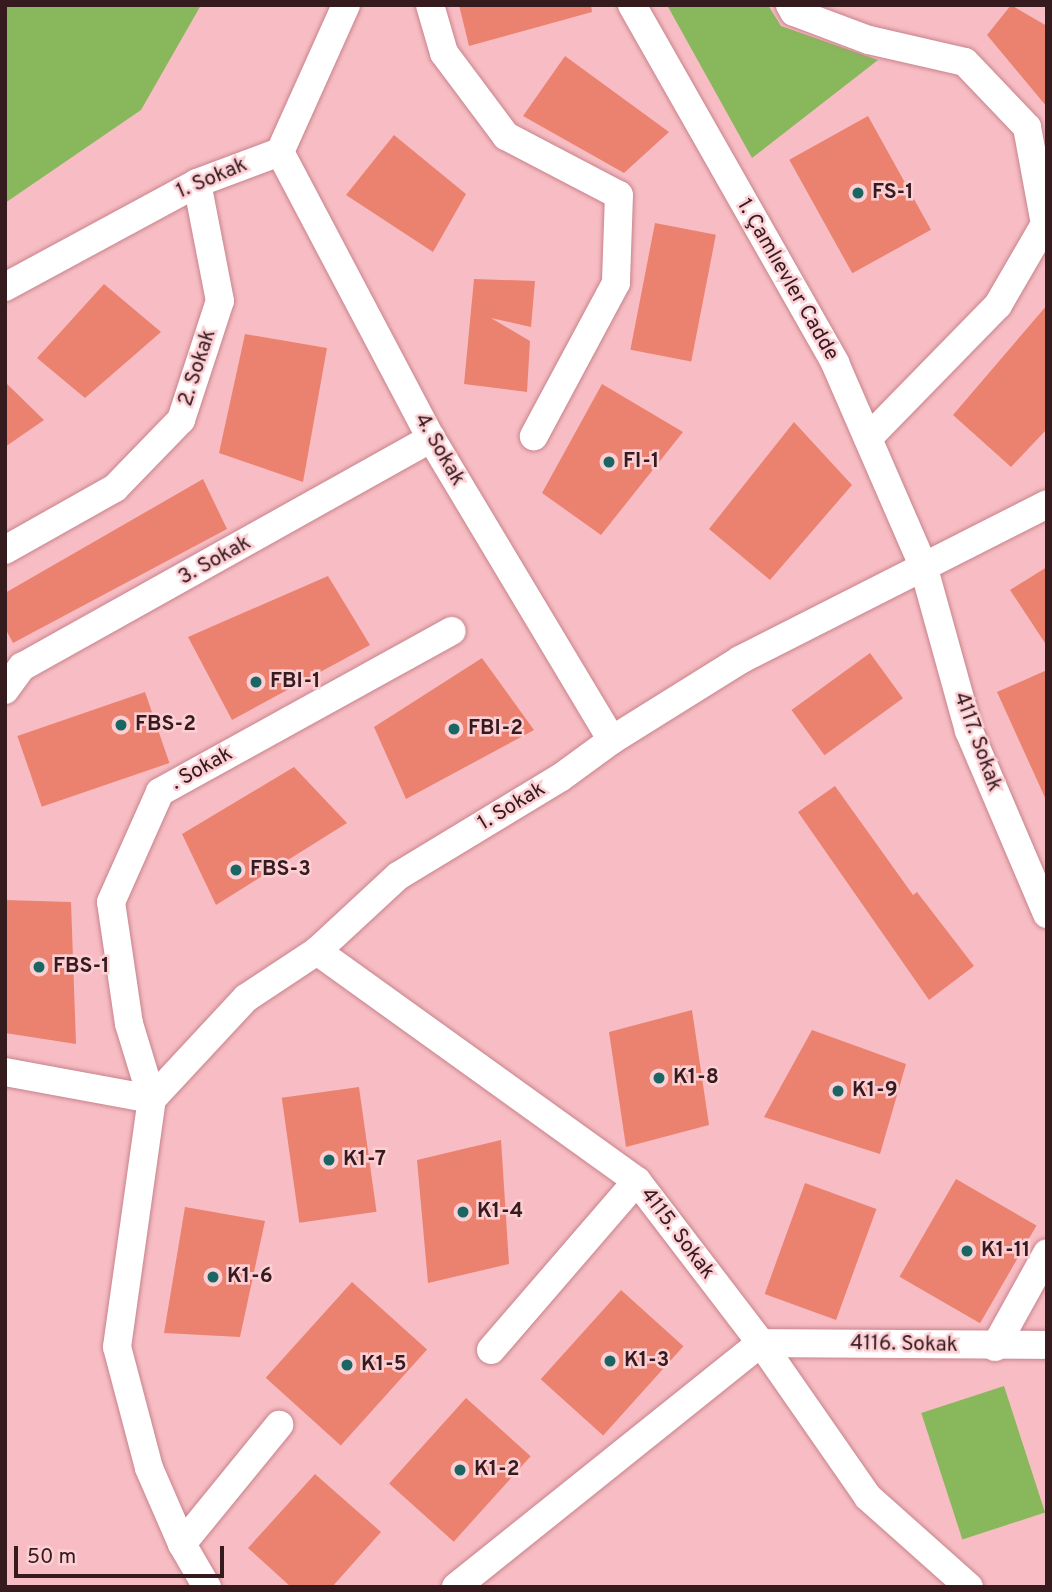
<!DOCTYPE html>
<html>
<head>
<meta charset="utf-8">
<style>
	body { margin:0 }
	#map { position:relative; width:1052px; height:1592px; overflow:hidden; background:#f8bdc4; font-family:Overpass,sans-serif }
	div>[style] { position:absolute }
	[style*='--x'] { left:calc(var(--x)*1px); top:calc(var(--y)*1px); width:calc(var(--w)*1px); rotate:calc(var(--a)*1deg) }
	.green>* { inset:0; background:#88b75c; transform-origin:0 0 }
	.building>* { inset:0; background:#eb826f; transform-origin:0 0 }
	.roads { filter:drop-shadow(0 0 2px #c7838b) drop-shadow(0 0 2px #c7838b) }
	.minor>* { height:28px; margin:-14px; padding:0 14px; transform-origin:14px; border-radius:14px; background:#fff }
	.dots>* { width:19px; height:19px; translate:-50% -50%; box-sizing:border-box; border:4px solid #fccfd4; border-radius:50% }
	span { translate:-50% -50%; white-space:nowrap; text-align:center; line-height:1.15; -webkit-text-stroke:5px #fccfd4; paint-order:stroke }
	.street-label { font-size:21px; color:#351a1e }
	.poi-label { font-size:21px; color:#351a1e; font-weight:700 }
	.left { translate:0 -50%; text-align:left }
	.frame { position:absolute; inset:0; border:7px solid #351a1e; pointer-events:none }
	.scale { position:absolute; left:14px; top:1546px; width:210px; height:32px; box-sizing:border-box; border:4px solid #351a1e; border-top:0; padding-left:9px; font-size:21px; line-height:24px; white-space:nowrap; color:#351a1e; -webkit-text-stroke:5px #fccfd4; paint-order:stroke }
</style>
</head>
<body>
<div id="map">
	<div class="green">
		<i style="clip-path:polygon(5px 5px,201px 5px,141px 110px,5px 203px)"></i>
		<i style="clip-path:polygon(667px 5px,768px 5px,781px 26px,878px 60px,752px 158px)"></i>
		<i style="left:1004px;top:1386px;width:133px;height:87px;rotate:72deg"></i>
	</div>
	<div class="building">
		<i style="clip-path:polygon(459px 5px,591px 5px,592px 12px,469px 46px)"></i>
		<i style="clip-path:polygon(1011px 5px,1047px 26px,1047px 107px,987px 35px)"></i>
		<i style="clip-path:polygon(565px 56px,669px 132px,624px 173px,523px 116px)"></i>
		<i style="left:868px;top:116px;width:130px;height:90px;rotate:61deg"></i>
		<i style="clip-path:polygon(394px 135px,466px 194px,433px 252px,346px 195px)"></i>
		<i style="left:655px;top:223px;width:62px;height:129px;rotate:11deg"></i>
		<i style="clip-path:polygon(474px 279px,535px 281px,531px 327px,491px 318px,530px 341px,527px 392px,464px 384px)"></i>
		<i style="clip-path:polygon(104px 284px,161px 332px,85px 398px,37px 358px)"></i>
		<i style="clip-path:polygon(1047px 305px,1047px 429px,1011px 467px,953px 415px)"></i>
		<i style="clip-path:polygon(245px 334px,327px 348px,303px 482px,219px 453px)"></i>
		<i style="clip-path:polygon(5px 382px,44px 420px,5px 447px)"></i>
		<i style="clip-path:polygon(602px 384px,683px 432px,601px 535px,542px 493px)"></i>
		<i style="clip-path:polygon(794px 422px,852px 485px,770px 580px,709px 529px)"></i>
		<i style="clip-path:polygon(203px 479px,227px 529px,13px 643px,5px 628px,5px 593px)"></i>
		<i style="clip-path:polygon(1047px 567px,1047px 646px,1010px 590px)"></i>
		<i style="clip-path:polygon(328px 576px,370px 645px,232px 720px,188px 637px)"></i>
		<i style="left:870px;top:653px;width:56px;height:97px;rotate:54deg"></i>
		<i style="clip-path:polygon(482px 658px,534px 730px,406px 799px,374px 727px)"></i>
		<i style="clip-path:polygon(1047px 670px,1047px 802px,997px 692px)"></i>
		<i style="left:145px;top:692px;width:75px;height:135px;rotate:71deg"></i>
		<i style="clip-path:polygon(294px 767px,347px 823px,216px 905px,182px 834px)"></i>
		<i style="clip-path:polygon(835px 786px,913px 895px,917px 892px,974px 966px,929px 1000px,798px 812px)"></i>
		<i style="clip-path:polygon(5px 900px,71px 902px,76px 1044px,5px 1033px)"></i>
		<i style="clip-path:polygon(692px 1010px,709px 1125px,626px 1147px,609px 1032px)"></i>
		<i style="clip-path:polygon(812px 1030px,906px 1064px,880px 1154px,764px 1117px)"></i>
		<i style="left:359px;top:1087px;width:126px;height:78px;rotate:82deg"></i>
		<i style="clip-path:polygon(501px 1140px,509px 1264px,428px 1283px,417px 1160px)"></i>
		<i style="left:956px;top:1179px;width:93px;height:113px;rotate:30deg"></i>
		<i style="left:805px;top:1183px;width:76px;height:118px;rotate:20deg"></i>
		<i style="clip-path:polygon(185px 1207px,265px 1221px,240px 1337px,164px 1333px)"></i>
		<i style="left:352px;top:1282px;width:101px;height:129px;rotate:42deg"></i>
		<i style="left:621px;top:1290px;width:84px;height:120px;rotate:42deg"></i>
		<i style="left:466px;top:1398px;width:87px;height:115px;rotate:42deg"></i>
		<i style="clip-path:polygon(315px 1474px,381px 1532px,332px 1587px,291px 1587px,248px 1548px)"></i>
	</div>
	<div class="roads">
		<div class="minor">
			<i style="--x:430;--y:5;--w:50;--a:73.7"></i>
			<i style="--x:444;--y:53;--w:104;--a:53.2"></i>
			<i style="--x:506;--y:136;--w:127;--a:27.6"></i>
			<i style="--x:619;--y:195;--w:88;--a:92"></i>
			<i style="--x:616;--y:283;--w:174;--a:118.2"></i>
			<i style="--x:632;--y:5;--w:412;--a:60.4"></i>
			<i style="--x:835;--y:363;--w:220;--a:66.5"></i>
			<i style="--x:923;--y:565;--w:172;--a:74.5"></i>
			<i style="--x:969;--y:731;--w:199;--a:66.9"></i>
			<i style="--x:790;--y:5;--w:8;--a:60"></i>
			<i style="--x:794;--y:12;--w:80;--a:20.5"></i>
			<i style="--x:869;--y:40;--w:98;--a:12.9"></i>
			<i style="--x:965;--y:62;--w:90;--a:46.4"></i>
			<i style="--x:1027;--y:127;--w:99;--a:79.5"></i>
			<i style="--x:1045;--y:224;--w:94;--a:120.1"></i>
			<i style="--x:998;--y:305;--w:186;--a:134.3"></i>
			<i style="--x:280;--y:152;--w:323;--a:62.2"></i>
			<i style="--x:431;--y:438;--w:352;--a:59.1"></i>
			<i style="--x:5;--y:287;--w:218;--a:-28.4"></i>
			<i style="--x:197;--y:183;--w:89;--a:-20.5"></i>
			<i style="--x:280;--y:152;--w:161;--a:-65.8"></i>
			<i style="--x:5;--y:550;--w:126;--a:-29.4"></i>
			<i style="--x:115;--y:488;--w:95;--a:-45.9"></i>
			<i style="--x:181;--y:420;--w:125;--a:-71.9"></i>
			<i style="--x:220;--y:301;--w:120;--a:-101"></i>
			<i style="--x:5;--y:690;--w:29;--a:-54"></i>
			<i style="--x:22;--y:667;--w:469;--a:-29.2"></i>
			<i style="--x:317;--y:951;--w:394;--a:35.7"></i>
			<i style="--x:637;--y:1181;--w:204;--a:52.6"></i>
			<i style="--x:761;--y:1343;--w:188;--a:55.2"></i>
			<i style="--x:868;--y:1497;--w:135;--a:41.7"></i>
			<i style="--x:5;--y:1072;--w:149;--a:10.4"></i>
			<i style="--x:152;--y:1099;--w:138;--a:-47.1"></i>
			<i style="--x:246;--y:998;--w:85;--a:-33.5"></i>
			<i style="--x:317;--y:951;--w:110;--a:-42.8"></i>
			<i style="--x:398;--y:876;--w:189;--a:-31.2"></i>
			<i style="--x:560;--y:778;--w:64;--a:-36.2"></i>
			<i style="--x:612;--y:740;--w:151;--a:-32"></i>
			<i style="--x:740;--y:660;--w:344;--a:-26.9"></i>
			<i style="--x:995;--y:1347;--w:107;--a:-61"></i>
			<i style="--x:491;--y:1350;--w:223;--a:-49.2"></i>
			<i style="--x:182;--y:1544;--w:154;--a:-50.8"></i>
			<i style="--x:207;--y:1587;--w:50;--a:-120.2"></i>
			<i style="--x:182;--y:1544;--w:83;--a:-113.5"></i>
			<i style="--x:149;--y:1468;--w:125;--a:-104.8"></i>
			<i style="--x:117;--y:1347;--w:250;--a:-82"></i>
			<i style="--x:152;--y:1099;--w:78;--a:-107"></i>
			<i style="--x:129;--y:1024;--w:123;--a:-98.4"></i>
			<i style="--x:111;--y:902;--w:120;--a:-66"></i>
			<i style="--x:160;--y:792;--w:333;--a:-28.9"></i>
			<i style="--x:456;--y:1587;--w:391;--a:-38.7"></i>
			<i style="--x:761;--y:1343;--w:286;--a:0.4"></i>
		</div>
	</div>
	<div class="dots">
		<i style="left:858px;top:193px;background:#196663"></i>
		<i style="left:609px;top:462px;background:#196663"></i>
		<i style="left:256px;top:682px;background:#196663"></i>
		<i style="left:121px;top:725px;background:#196663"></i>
		<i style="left:454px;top:729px;background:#196663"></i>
		<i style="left:236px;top:870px;background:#196663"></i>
		<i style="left:39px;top:967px;background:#196663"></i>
		<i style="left:659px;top:1078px;background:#196663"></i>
		<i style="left:838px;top:1091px;background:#196663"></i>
		<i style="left:329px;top:1160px;background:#196663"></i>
		<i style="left:463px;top:1212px;background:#196663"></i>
		<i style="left:967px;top:1251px;background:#196663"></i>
		<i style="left:213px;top:1277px;background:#196663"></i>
		<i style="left:610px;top:1361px;background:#196663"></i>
		<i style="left:347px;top:1365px;background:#196663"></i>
		<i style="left:460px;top:1470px;background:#196663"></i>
	</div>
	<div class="street-label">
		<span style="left:212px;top:179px;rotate:-23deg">1. Sokak</span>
		<span style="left:787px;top:280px;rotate:60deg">1. Çamlıevler Cadde</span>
		<span style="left:198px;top:368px;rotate:-72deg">2. Sokak</span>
		<span style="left:439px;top:450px;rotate:60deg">4. Sokak</span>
		<span style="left:215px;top:561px;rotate:-29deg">3. Sokak</span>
		<span style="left:977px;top:742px;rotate:70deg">4117. Sokak</span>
		<span style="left:202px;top:769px;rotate:-29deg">. Sokak</span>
		<span style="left:512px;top:807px;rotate:-31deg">1. Sokak</span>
		<span style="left:677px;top:1234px;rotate:53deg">4115. Sokak</span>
		<span style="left:904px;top:1345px;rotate:1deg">4116. Sokak</span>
	</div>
	<div class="poi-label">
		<span class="left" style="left:872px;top:193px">FS-1</span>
		<span class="left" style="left:623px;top:462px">FI-1</span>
		<span class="left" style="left:270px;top:682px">FBI-1</span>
		<span class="left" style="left:135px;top:725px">FBS-2</span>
		<span class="left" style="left:468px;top:729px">FBI-2</span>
		<span class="left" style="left:250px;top:870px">FBS-3</span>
		<span class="left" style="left:53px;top:967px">FBS-1</span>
		<span class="left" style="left:673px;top:1078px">K1-8</span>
		<span class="left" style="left:852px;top:1091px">K1-9</span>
		<span class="left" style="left:343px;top:1160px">K1-7</span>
		<span class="left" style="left:477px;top:1212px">K1-4</span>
		<span class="left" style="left:981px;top:1251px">K1-11</span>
		<span class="left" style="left:227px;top:1277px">K1-6</span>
		<span class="left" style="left:624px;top:1361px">K1-3</span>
		<span class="left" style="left:361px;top:1365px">K1-5</span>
		<span class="left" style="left:474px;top:1470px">K1-2</span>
	</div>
	<div class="frame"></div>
	<div class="scale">50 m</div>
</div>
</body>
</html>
